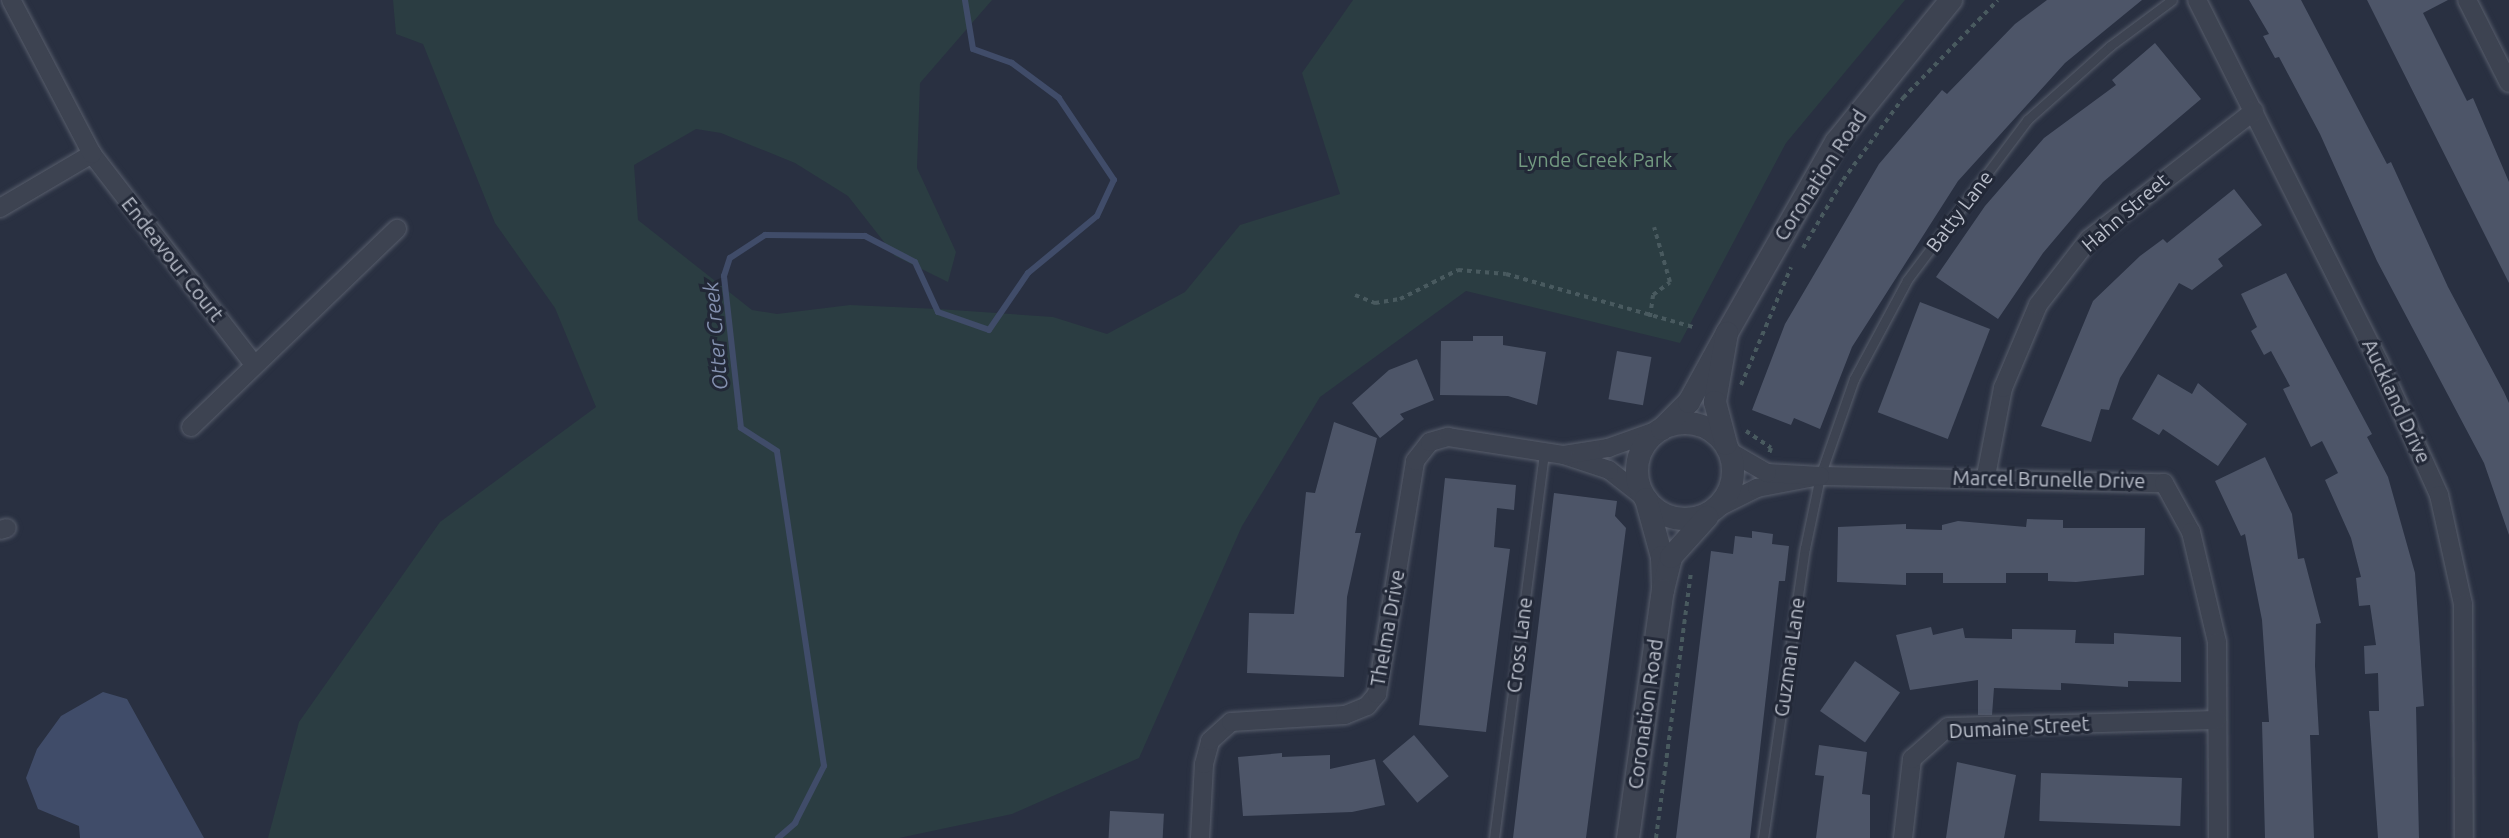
<!DOCTYPE html>
<html>
<head>
<meta charset="utf-8">
<style>
	body { margin:0 }
	#map { position:relative; width:2509px; height:838px; overflow:hidden; background:#293041; font-family:Ubuntu,sans-serif }
	div>[style] { position:absolute }
	[style*='--x'] { left:calc(var(--x)*1px); top:calc(var(--y)*1px); width:calc(var(--w)*1px); rotate:calc(var(--a)*1deg) }
	.green>* { inset:0; background:#2b3d42 }
	.water>* { inset:0; background:#404c69 }
	.stream>* { height:6px; margin:-3px; padding:0 3px; transform-origin:3px; border-radius:3px; background:#404c69 }
	.building>* { inset:0; background:#4d5568; transform-origin:0 0 }
	.path>* { height:4px; margin-top:-2px; transform-origin:0; background:repeating-linear-gradient(90deg,#495a5f 0 4.5px,transparent 0 9px) }
	.roads { filter:drop-shadow(0 0 2px #585e6c) drop-shadow(0 0 2px #585e6c) }
	.service>* { height:9px; margin:-4.5px; padding:0 4.5px; transform-origin:4.5px; border-radius:4.5px; background:#3d4351 }
	.minor>* { height:18px; margin:-9px; padding:0 9px; transform-origin:9px; border-radius:9px; background:#3d4351 }
	.tertiary>* { height:22px; margin:-11px; padding:0 11px; transform-origin:11px; border-radius:11px; background:#3d4351 }
	.tertiary>.ring { margin:-11px; padding:0; box-sizing:content-box; background:none; border:22px solid #3d4351; border-radius:50% }
	span { translate:-50% -50%; white-space:nowrap; text-align:center; line-height:1.15; -webkit-text-stroke:6px #222837; paint-order:stroke }
	.park-label { font-size:20px; color:#739a81 }
	.street-label { font-size:20px; color:#babfcb }
	.water-label { font-size:21px; color:#8491b0; font-style:italic }
</style>
</head>
<body>
<div id="map">
	<div class="green">
		<i style="clip-path:polygon(393px 0,992px 0,920px 83px,917px 168px,956px 252px,948px 282px,895px 256px,848px 196px,795px 163px,721px 133px,696px 129px,634px 165px,638px 220px,752px 310px,777px 314px,850px 305px,938px 309px,1053px 317px,1107px 334px,1185px 292px,1240px 225px,1340px 194px,1302px 73px,1353px 0,1905px 0,1786px 143px,1680px 343px,1466px 291px,1320px 397px,1242px 526px,1139px 758px,1012px 814px,899px 838px,268px 838px,299px 722px,440px 522px,596px 407px,555px 308px,495px 223px,423px 44px,396px 34px)"></i>
	</div>
	<div class="water">
		<i style="clip-path:polygon(103px 692px,127px 699px,204px 838px,80px 838px,79px 826px,38px 809px,26px 778px,37px 749px,61px 716px)"></i>
	</div>
	<div class="stream">
		<i style="--x:778;--y:838;--w:23;--a:-41"></i>
		<i style="--x:795;--y:823;--w:64;--a:-63"></i>
		<i style="--x:824;--y:766;--w:318;--a:-98.5"></i>
		<i style="--x:777;--y:451;--w:43;--a:-147.4"></i>
		<i style="--x:741;--y:428;--w:153;--a:-96.4"></i>
		<i style="--x:724;--y:276;--w:19;--a:-72"></i>
		<i style="--x:730;--y:258;--w:42;--a:-33.3"></i>
		<i style="--x:765;--y:235;--w:100;--a:0.6"></i>
		<i style="--x:865;--y:236;--w:56;--a:27.5"></i>
		<i style="--x:915;--y:262;--w:55;--a:65.3"></i>
		<i style="--x:938;--y:312;--w:54;--a:19.4"></i>
		<i style="--x:989;--y:330;--w:69;--a:-55.6"></i>
		<i style="--x:1028;--y:273;--w:89;--a:-39.6"></i>
		<i style="--x:1097;--y:216;--w:40;--a:-65"></i>
		<i style="--x:1114;--y:180;--w:99;--a:-123.9"></i>
		<i style="--x:1059;--y:98;--w:59;--a:-143.3"></i>
		<i style="--x:1012;--y:63;--w:41;--a:-160.3"></i>
		<i style="--x:973;--y:49;--w:50;--a:-99.3"></i>
	</div>
	<div class="building">
		<i style="clip-path:polygon(2047px 0,2142px 0,2065px 63px,1958px 181px,1852px 347px,1820px 429px,1794px 418px,1791px 425px,1752px 410px,1785px 324px,1879px 164px,1942px 90px,1947px 94px,2015px 24px)"></i>
		<i style="clip-path:polygon(2249px 0,2301px 0,2387px 164px,2391px 162px,2448px 287px,2504px 392px,2509px 403px,2509px 535px,2484px 463px,2377px 261px,2320px 134px,2279px 57px,2275px 58px,2263px 36px,2269px 34px)"></i>
		<i style="clip-path:polygon(2367px 0,2448px 0,2423px 13px,2467px 101px,2473px 98px,2509px 182px,2509px 283px)"></i>
		<i style="clip-path:polygon(2155px 43px,2201px 99px,2103px 182px,2043px 253px,1998px 319px,1936px 277px,1985px 206px,2044px 138px,2116px 85px,2112px 80px)"></i>
		<i style="clip-path:polygon(2234px 189px,2262px 225px,2218px 259px,2223px 266px,2192px 290px,2179px 283px,2120px 378px,2109px 410px,2101px 409px,2091px 442px,2041px 426px,2093px 301px,2140px 256px,2163px 239px,2167px 243px)"></i>
		<i style="clip-path:polygon(2286px 273px,2372px 434px,2367px 437px,2388px 477px,2415px 573px,2424px 706px,2416px 707px,2419px 838px,2378px 838px,2369px 711px,2379px 711px,2378px 673px,2365px 674px,2364px 646px,2376px 645px,2370px 605px,2359px 606px,2356px 578px,2361px 577px,2351px 538px,2325px 480px,2338px 473px,2322px 441px,2311px 447px,2283px 389px,2290px 386px,2271px 351px,2264px 355px,2251px 331px,2257px 327px,2241px 294px)"></i>
		<i style="left:1920px;top:302px;width:75px;height:118px;rotate:21deg"></i>
		<i style="clip-path:polygon(1473px 336px,1503px 336px,1503px 345px,1546px 352px,1537px 405px,1508px 396px,1440px 395px,1441px 341px,1473px 341px)"></i>
		<i style="left:1617px;top:351px;width:35px;height:49px;rotate:10deg"></i>
		<i style="clip-path:polygon(1417px 359px,1434px 400px,1400px 414px,1404px 419px,1380px 438px,1352px 403px,1389px 370px)"></i>
		<i style="clip-path:polygon(2158px 374px,2192px 394px,2198px 383px,2247px 424px,2218px 466px,2163px 429px,2159px 435px,2132px 419px)"></i>
		<i style="clip-path:polygon(1334px 422px,1377px 438px,1355px 533px,1361px 533px,1347px 597px,1344px 677px,1247px 673px,1249px 613px,1294px 614px,1306px 492px,1315px 493px)"></i>
		<i style="clip-path:polygon(2265px 457px,2292px 514px,2298px 559px,2304px 558px,2321px 623px,2316px 624px,2315px 666px,2319px 735px,2310px 735px,2314px 838px,2265px 838px,2262px 722px,2269px 722px,2262px 620px,2245px 534px,2241px 536px,2215px 481px)"></i>
		<i style="clip-path:polygon(1445px 478px,1516px 485px,1514px 510px,1497px 508px,1494px 547px,1510px 549px,1486px 732px,1419px 725px)"></i>
		<i style="clip-path:polygon(1554px 493px,1617px 501px,1615px 516px,1626px 528px,1586px 838px,1513px 838px)"></i>
		<i style="clip-path:polygon(2027px 519px,2063px 520px,2063px 528px,2145px 528px,2144px 575px,2076px 582px,2048px 581px,2048px 573px,2006px 573px,2006px 583px,1943px 583px,1943px 573px,1906px 573px,1906px 585px,1837px 582px,1838px 527px,1906px 524px,1906px 529px,1942px 530px,1942px 525px,1958px 521px,2026px 527px)"></i>
		<i style="clip-path:polygon(1752px 531px,1773px 534px,1772px 544px,1789px 546px,1785px 581px,1779px 581px,1750px 838px,1676px 838px,1711px 551px,1733px 554px,1735px 536px,1752px 538px)"></i>
		<i style="clip-path:polygon(1931px 627px,1933px 635px,1963px 628px,1965px 638px,2012px 639px,2012px 629px,2076px 630px,2075px 643px,2114px 644px,2114px 633px,2181px 637px,2181px 682px,2128px 681px,2128px 687px,2061px 683px,2061px 690px,1994px 688px,1992px 715px,1978px 715px,1978px 680px,1910px 690px,1896px 635px)"></i>
		<i style="left:1855px;top:661px;width:55px;height:61px;rotate:35deg"></i>
		<i style="left:1414px;top:735px;width:54px;height:41px;rotate:50deg"></i>
		<i style="clip-path:polygon(1819px 745px,1867px 752px,1862px 794px,1870px 795px,1870px 838px,1816px 838px,1824px 776px,1815px 775px)"></i>
		<i style="clip-path:polygon(1282px 753px,1282px 757px,1330px 755px,1330px 769px,1375px 759px,1385px 805px,1352px 812px,1243px 816px,1238px 757px)"></i>
		<i style="clip-path:polygon(1957px 762px,2016px 775px,2004px 838px,1946px 838px)"></i>
		<i style="left:2041px;top:773px;width:141px;height:48px;rotate:2deg"></i>
		<i style="left:1110px;top:811px;width:54px;height:27px;rotate:3deg"></i>
	</div>
	<div class="path">
		<i style="--x:1803;--y:248;--w:79;--a:-59.5"></i>
		<i style="--x:1843;--y:180;--w:102;--a:-53.8"></i>
		<i style="--x:1903;--y:98;--w:136;--a:-45.9"></i>
		<i style="--x:1355;--y:295;--w:22;--a:22"></i>
		<i style="--x:1375;--y:303;--w:25;--a:-9"></i>
		<i style="--x:1400;--y:299;--w:65;--a:-26.6"></i>
		<i style="--x:1458;--y:270;--w:48;--a:4.8"></i>
		<i style="--x:1506;--y:274;--w:194;--a:15.8"></i>
		<i style="--x:1650;--y:317;--w:22;--a:-82"></i>
		<i style="--x:1653;--y:295;--w:21;--a:-37"></i>
		<i style="--x:1670;--y:282;--w:57;--a:-106.2"></i>
		<i style="--x:1741;--y:385;--w:128;--a:-67"></i>
		<i style="--x:1746;--y:431;--w:30;--a:34"></i>
		<i style="--x:1771;--y:448;--w:6;--a:108"></i>
		<i style="--x:1656;--y:838;--w:267;--a:-82.5"></i>
	</div>
	<div class="roads">
		<div class="service">
			<i style="--x:1494;--y:838;--w:388;--a:-82.6"></i>
			<i style="--x:1763;--y:838;--w:293;--a:-81.8"></i>
			<i style="--x:1805;--y:548;--w:74;--a:-78.2"></i>
			<i style="--x:1820;--y:476;--w:103;--a:-70.7"></i>
			<i style="--x:1854;--y:379;--w:112;--a:-61.8"></i>
			<i style="--x:1907;--y:280;--w:200;--a:-53.1"></i>
			<i style="--x:2027;--y:120;--w:111;--a:-41.7"></i>
			<i style="--x:2110;--y:46;--w:77;--a:-36.6"></i>
		</div>
		<div class="minor">
			<i style="--x:2197;--y:0;--w:405;--a:63.3"></i>
			<i style="--x:2379;--y:362;--w:146;--a:65.7"></i>
			<i style="--x:2439;--y:495;--w:112;--a:77.6"></i>
			<i style="--x:2463;--y:604;--w:234;--a:89.8"></i>
			<i style="--x:2467;--y:0;--w:93;--a:63.2"></i>
			<i style="--x:92;--y:154;--w:265;--a:52.4"></i>
			<i style="--x:0;--y:208;--w:107;--a:-30.4"></i>
			<i style="--x:92;--y:154;--w:174;--a:-117.7"></i>
			<i style="--x:191;--y:427;--w:286;--a:-43.9"></i>
			<i style="--x:1820;--y:476;--w:344;--a:1.2"></i>
			<i style="--x:2164;--y:483;--w:56;--a:61.1"></i>
			<i style="--x:2191;--y:532;--w:113;--a:76.7"></i>
			<i style="--x:2217;--y:642;--w:196;--a:89.7"></i>
			<i style="--x:1986;--y:476;--w:90;--a:-79.1"></i>
			<i style="--x:2003;--y:388;--w:90;--a:-67.1"></i>
			<i style="--x:2038;--y:305;--w:83;--a:-52.3"></i>
			<i style="--x:2089;--y:239;--w:209;--a:-37.8"></i>
			<i style="--x:1646;--y:499;--w:47;--a:-141.9"></i>
			<i style="--x:1609;--y:470;--w:47;--a:-161.6"></i>
			<i style="--x:1564;--y:455;--w:45;--a:-9"></i>
			<i style="--x:1608;--y:448;--w:56;--a:-19.7"></i>
			<i style="--x:1717;--y:508;--w:45;--a:-26.6"></i>
			<i style="--x:1757;--y:488;--w:64;--a:-10.8"></i>
			<i style="--x:1820;--y:476;--w:53;--a:-176.8"></i>
			<i style="--x:1767;--y:473;--w:44;--a:-149.9"></i>
			<i style="--x:0;--y:530;--w:7;--a:-16"></i>
			<i style="--x:1200;--y:838;--w:74;--a:-86.9"></i>
			<i style="--x:1204;--y:764;--w:24;--a:-75"></i>
			<i style="--x:1210;--y:741;--w:28;--a:-42"></i>
			<i style="--x:1231;--y:722;--w:114;--a:-3.5"></i>
			<i style="--x:1345;--y:715;--w:24;--a:-22"></i>
			<i style="--x:1367;--y:706;--w:16;--a:-50"></i>
			<i style="--x:1377;--y:694;--w:236;--a:-80.7"></i>
			<i style="--x:1415;--y:461;--w:24;--a:-52"></i>
			<i style="--x:1430;--y:442;--w:19;--a:-16"></i>
			<i style="--x:1448;--y:437;--w:117;--a:8.8"></i>
			<i style="--x:1903;--y:838;--w:80;--a:-83.5"></i>
			<i style="--x:1912;--y:759;--w:48;--a:-41.6"></i>
			<i style="--x:1948;--y:727;--w:269;--a:-1.5"></i>
		</div>
		<div class="tertiary">
			<i style="--x:1727;--y:333;--w:220;--a:-60.3"></i>
			<i style="--x:1836;--y:142;--w:183;--a:-51"></i>
			<i class="ring" style="left:1637px;top:423px;width:74px;height:74px"></i>
			<i style="--x:1662;--y:429;--w:38;--a:-45"></i>
			<i style="--x:1689;--y:402;--w:79;--a:-61.2"></i>
			<i style="--x:1727;--y:333;--w:70;--a:99.9"></i>
			<i style="--x:1715;--y:402;--w:43;--a:75.3"></i>
			<i style="--x:1646;--y:499;--w:60;--a:74.6"></i>
			<i style="--x:1662;--y:557;--w:33;--a:88"></i>
			<i style="--x:1663;--y:590;--w:34;--a:-76"></i>
			<i style="--x:1671;--y:557;--w:54;--a:-48"></i>
			<i style="--x:1628;--y:838;--w:250;--a:-82"></i>
		</div>
	</div>
	<div class="park-label">
		<span style="left:1595px;top:159px">Lynde Creek Park</span>
	</div>
	<div class="street-label">
		<span style="left:1820px;top:175px;rotate:-57deg">Coronation Road</span>
		<span style="left:1959px;top:211px;rotate:-53deg">Batty Lane</span>
		<span style="left:2125px;top:212px;rotate:-41deg">Hahn Street</span>
		<span style="left:173px;top:259px;rotate:52deg">Endeavour Court</span>
		<span style="left:2397px;top:401px;rotate:65deg">Auckland Drive</span>
		<span style="left:2049px;top:479px;rotate:1deg">Marcel Brunelle Drive</span>
		<span style="left:1387px;top:628px;rotate:-80deg">Thelma Drive</span>
		<span style="left:1519px;top:645px;rotate:-83deg">Cross Lane</span>
		<span style="left:1789px;top:657px;rotate:-82deg">Guzman Lane</span>
		<span style="left:1645px;top:714px;rotate:-82deg">Coronation Road</span>
		<span style="left:2019px;top:727px;rotate:-3deg">Dumaine Street</span>
	</div>
	<div class="water-label">
		<span style="left:715px;top:336px;rotate:-95deg">Otter Creek</span>
	</div>
</div>
</body>
</html>
